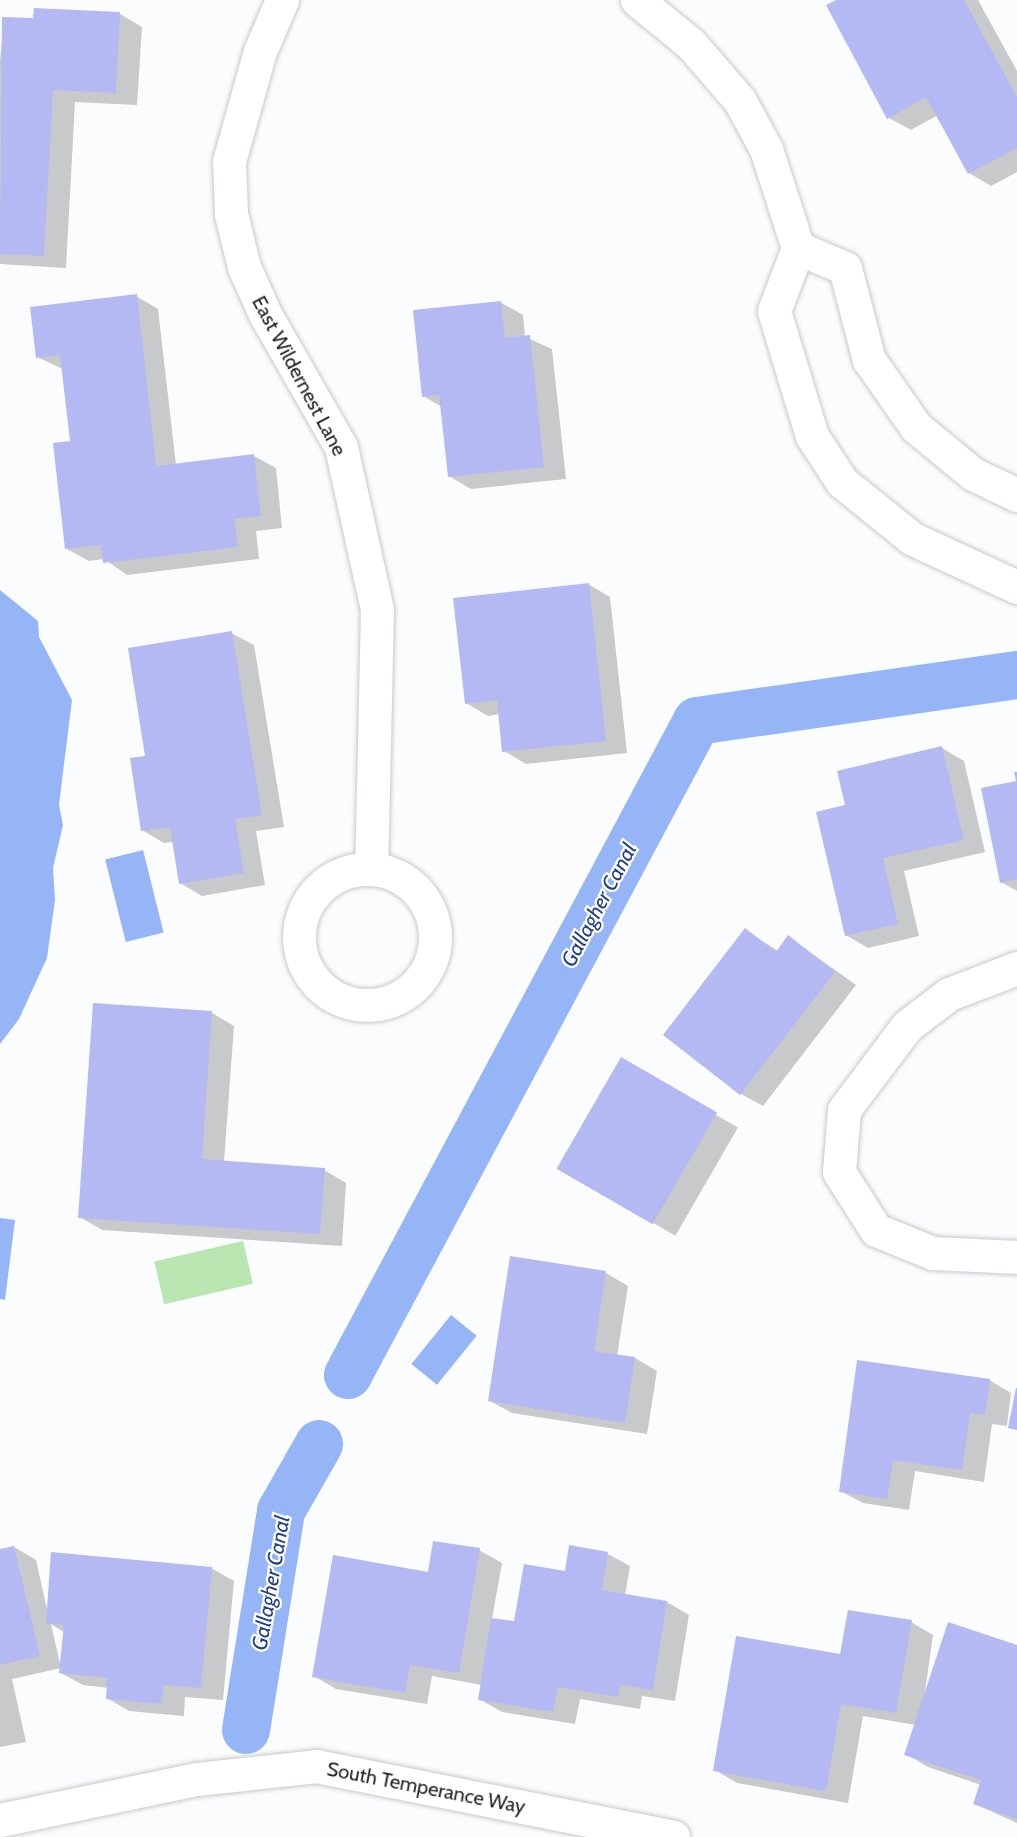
<!DOCTYPE html>
<html>
<head>
<meta charset="utf-8">
<style>
	body { margin:0 }
	#map { position:relative; width:1017px; height:1837px; overflow:hidden; background:#fbfcfd; font-family:Cabin,sans-serif }
	div>[style] { position:absolute }
	[style*='--x'] { left:calc(var(--x)*1px); top:calc(var(--y)*1px); width:calc(var(--w)*1px); rotate:calc(var(--a)*1deg) }
	.green>* { inset:0; background:#b9e5b1; transform-origin:0 0 }
	.water>* { inset:0; background:#96b5f7; transform-origin:0 0 }
	.shadow>* { inset:0; background:#0003; transform-origin:0 0 }
	.canal>* { height:48px; margin:-24px; padding:0 24px; transform-origin:24px; border-radius:24px; background:#96b5f7 }
	.building>* { inset:0; background:#b5b9f3; transform-origin:0 0 }
	.roads { filter:drop-shadow(0 0 2px #c9c9ca) drop-shadow(0 0 2px #c9c9ca) }
	.minor>* { height:33px; margin:-16.5px; padding:0 16.5px; transform-origin:16.5px; border-radius:16.5px; background:#fff }
	.minor>.ring { margin:-16.5px; padding:0; box-sizing:content-box; background:none; border:33px solid #fff; border-radius:50% }
	span { translate:-50% -50%; white-space:nowrap; text-align:center; line-height:1.15; -webkit-text-stroke:4.5px #fff; paint-order:stroke }
	.street-label { font-size:20px; color:#1f1f1f }
	.water-label { font-size:21px; color:#203e89; font-style:italic }
</style>
</head>
<body>
<div id="map">
	<div class="green">
		<i style="left:243px;top:1241px;width:44px;height:91px;rotate:77deg"></i>
	</div>
	<div class="water">
		<i style="clip-path:polygon(0 590px,38px 621px,39px 637px,72px 700px,59px 805px,63px 825px,53px 868px,55px 900px,47px 958px,19px 1019px,0 1044px)"></i>
		<i style="left:143px;top:850px;width:85px;height:39px;rotate:76deg"></i>
		<i style="clip-path:polygon(0 1218px,15px 1220px,5px 1300px,0 1299px)"></i>
		<i style="left:451px;top:1315px;width:33px;height:63px;rotate:39deg"></i>
	</div>
	<div class="shadow">
		<i style="clip-path:polygon(839px 0,978px 0,1017px 71px,1017px 172px,991px 186px,969px 173px,938px 115px,911px 130px,889px 118px)"></i>
		<i style="clip-path:polygon(35px 10px,120px 14px,142px 27px,137px 105px,75px 102px,66px 268px,0 264px,0 60px,4px 18px,34px 20px)"></i>
		<i style="clip-path:polygon(136px 296px,158px 309px,176px 465px,254px 456px,276px 468px,282px 528px,256px 531px,259px 559px,127px 575px,104px 559px,89px 561px,67px 549px,71px 442px,63px 369px,37px 357px)"></i>
		<i style="clip-path:polygon(500px 302px,523px 315px,525px 337px,552px 349px,566px 479px,471px 489px,449px 476px,442px 407px,423px 396px)"></i>
		<i style="clip-path:polygon(588px 584px,610px 597px,627px 753px,526px 764px,504px 751px,500px 714px,488px 716px,466px 703px)"></i>
		<i style="clip-path:polygon(231px 633px,254px 645px,284px 827px,256px 831px,265px 885px,202px 896px,180px 883px,174px 842px,164px 843px,142px 830px)"></i>
		<i style="clip-path:polygon(942px 748px,964px 761px,985px 852px,904px 871px,919px 936px,868px 948px,846px 935px,846px 806px)"></i>
		<i style="clip-path:polygon(1017px 782px,1017px 891px,1001px 882px)"></i>
		<i style="clip-path:polygon(745px 930px,778px 951px,789px 937px,856px 985px,763px 1106px,741px 1094px)"></i>
		<i style="clip-path:polygon(212px 1013px,234px 1026px,224px 1162px,324px 1170px,346px 1183px,342px 1246px,102px 1230px,80px 1217px)"></i>
		<i style="left:621px;top:1060px;width:135px;height:125px;rotate:30deg"></i>
		<i style="clip-path:polygon(606px 1273px,628px 1286px,617px 1356px,635px 1358px,657px 1371px,647px 1434px,512px 1413px,490px 1401px)"></i>
		<i style="clip-path:polygon(989px 1380px,1011px 1393px,1007px 1426px,992px 1424px,984px 1482px,915px 1471px,909px 1510px,863px 1503px,840px 1491px)"></i>
		<i style="clip-path:polygon(evenodd,14px 1547px,36px 1560px,47px 1609px,211px 1568px,234px 1581px,223px 1700px,185px 1697px,184px 1716px,129px 1711px,107px 1698px,108px 1688px,83px 1685px,61px 1673px,61px 1668px,12px 1679px,26px 1742px,0 1747px,0 1550px,14px 1547px,51px 1624px,65px 1633px,61px 1668px,51px 1624px)"></i>
		<i style="clip-path:polygon(570px 1547px,608px 1554px,630px 1566px,625px 1595px,667px 1602px,689px 1615px,675px 1701px,642px 1696px,640px 1709px,580px 1699px,575px 1724px,502px 1712px,479px 1699px,482px 1685px,432px 1676px,427px 1704px,336px 1689px,314px 1676px,429px 1573px,479px 1550px,502px 1563px,492px 1619px,516px 1623px,566px 1573px)"></i>
		<i style="clip-path:polygon(911px 1622px,933px 1635px,924px 1699px,1017px 1646px,1017px 1823px,975px 1804px,981px 1785px,928px 1767px,906px 1754px,916px 1725px,863px 1716px,848px 1803px,737px 1783px,715px 1770px,842px 1656px)"></i>
	</div>
	<div class="canal">
		<i style="--x:348;--y:1375;--w:741;--a:-61.91"></i>
		<i style="--x:697;--y:721;--w:323;--a:-8.2"></i>
		<i style="--x:246;--y:1730;--w:222;--a:-80.9"></i>
		<i style="--x:281;--y:1511;--w:77;--a:-60.4"></i>
	</div>
	<div class="building">
		<i style="clip-path:polygon(836px 0,964px 0,1017px 97px,1017px 148px,968px 174px,926px 97px,887px 119px,826px 5px)"></i>
		<i style="clip-path:polygon(34px 8px,120px 12px,116px 93px,53px 90px,44px 256px,0 254px,2px 17px,33px 18px)"></i>
		<i style="clip-path:polygon(137px 294px,156px 466px,254px 454px,261px 516px,234px 519px,238px 547px,103px 563px,101px 545px,65px 549px,53px 443px,70px 441px,60px 355px,36px 358px,30px 307px)"></i>
		<i style="clip-path:polygon(501px 301px,505px 338px,530px 335px,544px 467px,448px 477px,439px 395px,422px 397px,413px 310px)"></i>
		<i style="clip-path:polygon(589px 583px,606px 741px,502px 752px,497px 700px,465px 704px,453px 598px)"></i>
		<i style="clip-path:polygon(232px 631px,262px 815px,235px 819px,244px 873px,179px 884px,170px 827px,141px 831px,130px 758px,145px 756px,128px 648px)"></i>
		<i style="clip-path:polygon(942px 746px,964px 840px,883px 858px,898px 924px,845px 936px,816px 812px,845px 805px,837px 771px)"></i>
		<i style="clip-path:polygon(1014px 772px,1017px 772px,1017px 879px,1000px 883px,981px 788px,1016px 781px)"></i>
		<i style="clip-path:polygon(745px 928px,776px 952px,788px 935px,835px 972px,740px 1095px,663px 1035px)"></i>
		<i style="clip-path:polygon(93px 1003px,212px 1011px,202px 1159px,325px 1168px,320px 1234px,78px 1218px)"></i>
		<i style="left:621px;top:1057px;width:111px;height:129px;rotate:30deg"></i>
		<i style="clip-path:polygon(510px 1256px,606px 1271px,594px 1351px,635px 1357px,625px 1423px,488px 1401px)"></i>
		<i style="clip-path:polygon(857px 1360px,990px 1379px,985px 1415px,970px 1413px,962px 1470px,893px 1460px,887px 1499px,839px 1492px)"></i>
		<i style="clip-path:polygon(1016px 1388px,1017px 1388px,1017px 1430px,1008px 1428px)"></i>
		<i style="clip-path:polygon(433px 1541px,480px 1548px,459px 1673px,410px 1665px,405px 1693px,312px 1677px,333px 1555px,428px 1572px)"></i>
		<i style="clip-path:polygon(569px 1545px,608px 1552px,602px 1590px,667px 1601px,653px 1690px,620px 1685px,618px 1697px,558px 1687px,553px 1712px,478px 1700px,491px 1618px,514px 1621px,524px 1564px,565px 1571px)"></i>
		<i style="clip-path:polygon(14px 1546px,40px 1656px,0 1665px,0 1549px)"></i>
		<i style="clip-path:polygon(51px 1552px,212px 1567px,201px 1688px,163px 1685px,162px 1704px,106px 1699px,107px 1678px,59px 1673px,64px 1625px,46px 1623px)"></i>
		<i style="clip-path:polygon(848px 1610px,912px 1620px,896px 1713px,841px 1704px,826px 1791px,713px 1771px,736px 1636px,840px 1654px)"></i>
		<i style="clip-path:polygon(948px 1622px,1017px 1645px,1017px 1819px,973px 1804px,981px 1780px,904px 1755px)"></i>
	</div>
	<div class="roads">
		<div class="minor">
			<i style="--x:282;--y:0;--w:56;--a:113.3"></i>
			<i style="--x:260;--y:51;--w:114;--a:105.7"></i>
			<i style="--x:229;--y:161;--w:53;--a:87.8"></i>
			<i style="--x:231;--y:214;--w:55;--a:76.2"></i>
			<i style="--x:244;--y:267;--w:51;--a:65.9"></i>
			<i style="--x:265;--y:314;--w:153;--a:60.3"></i>
			<i style="--x:341;--y:447;--w:167;--a:77.5"></i>
			<i style="--x:377;--y:610;--w:258;--a:91.3"></i>
			<i style="--x:637;--y:0;--w:70;--a:39.2"></i>
			<i style="--x:691;--y:44;--w:75;--a:49.3"></i>
			<i style="--x:740;--y:101;--w:55;--a:61.6"></i>
			<i style="--x:766;--y:149;--w:104;--a:72.1"></i>
			<i style="--x:1017;--y:495;--w:49;--a:-154.5"></i>
			<i style="--x:973;--y:474;--w:74;--a:-140.5"></i>
			<i style="--x:916;--y:427;--w:82;--a:-125"></i>
			<i style="--x:869;--y:360;--w:95;--a:-104.6"></i>
			<i style="--x:845;--y:268;--w:51;--a:-156.9"></i>
			<i style="--x:798;--y:248;--w:67;--a:110.9"></i>
			<i style="--x:774;--y:311;--w:131;--a:73.1"></i>
			<i style="--x:812;--y:436;--w:55;--a:56.9"></i>
			<i style="--x:842;--y:482;--w:91;--a:38.8"></i>
			<i style="--x:913;--y:539;--w:115;--a:24.8"></i>
			<i class="ring" style="left:299px;top:869px;width:103px;height:103px"></i>
			<i style="--x:1017;--y:968;--w:73;--a:159.1"></i>
			<i style="--x:949;--y:994;--w:53;--a:142.7"></i>
			<i style="--x:907;--y:1026;--w:105;--a:126.9"></i>
			<i style="--x:844;--y:1110;--w:62;--a:94.6"></i>
			<i style="--x:839;--y:1172;--w:69;--a:57.5"></i>
			<i style="--x:876;--y:1230;--w:61;--a:22"></i>
			<i style="--x:933;--y:1253;--w:84;--a:2.7"></i>
			<i style="--x:0;--y:1820;--w:201;--a:-11.8"></i>
			<i style="--x:197;--y:1779;--w:120;--a:-6.2"></i>
			<i style="--x:316;--y:1766;--w:364;--a:11.2"></i>
		</div>
	</div>
	<div class="street-label">
		<span style="left:299px;top:376px;rotate:62deg">East Wildernest Lane</span>
		<span style="left:426px;top:1788px;rotate:11deg">South Temperance Way</span>
	</div>
	<div class="water-label">
		<span style="left:599px;top:905px;rotate:-62deg">Gallagher Canal</span>
		<span style="left:271px;top:1583px;rotate:-80deg">Gallagher Canal</span>
	</div>
</div>
</body>
</html>
